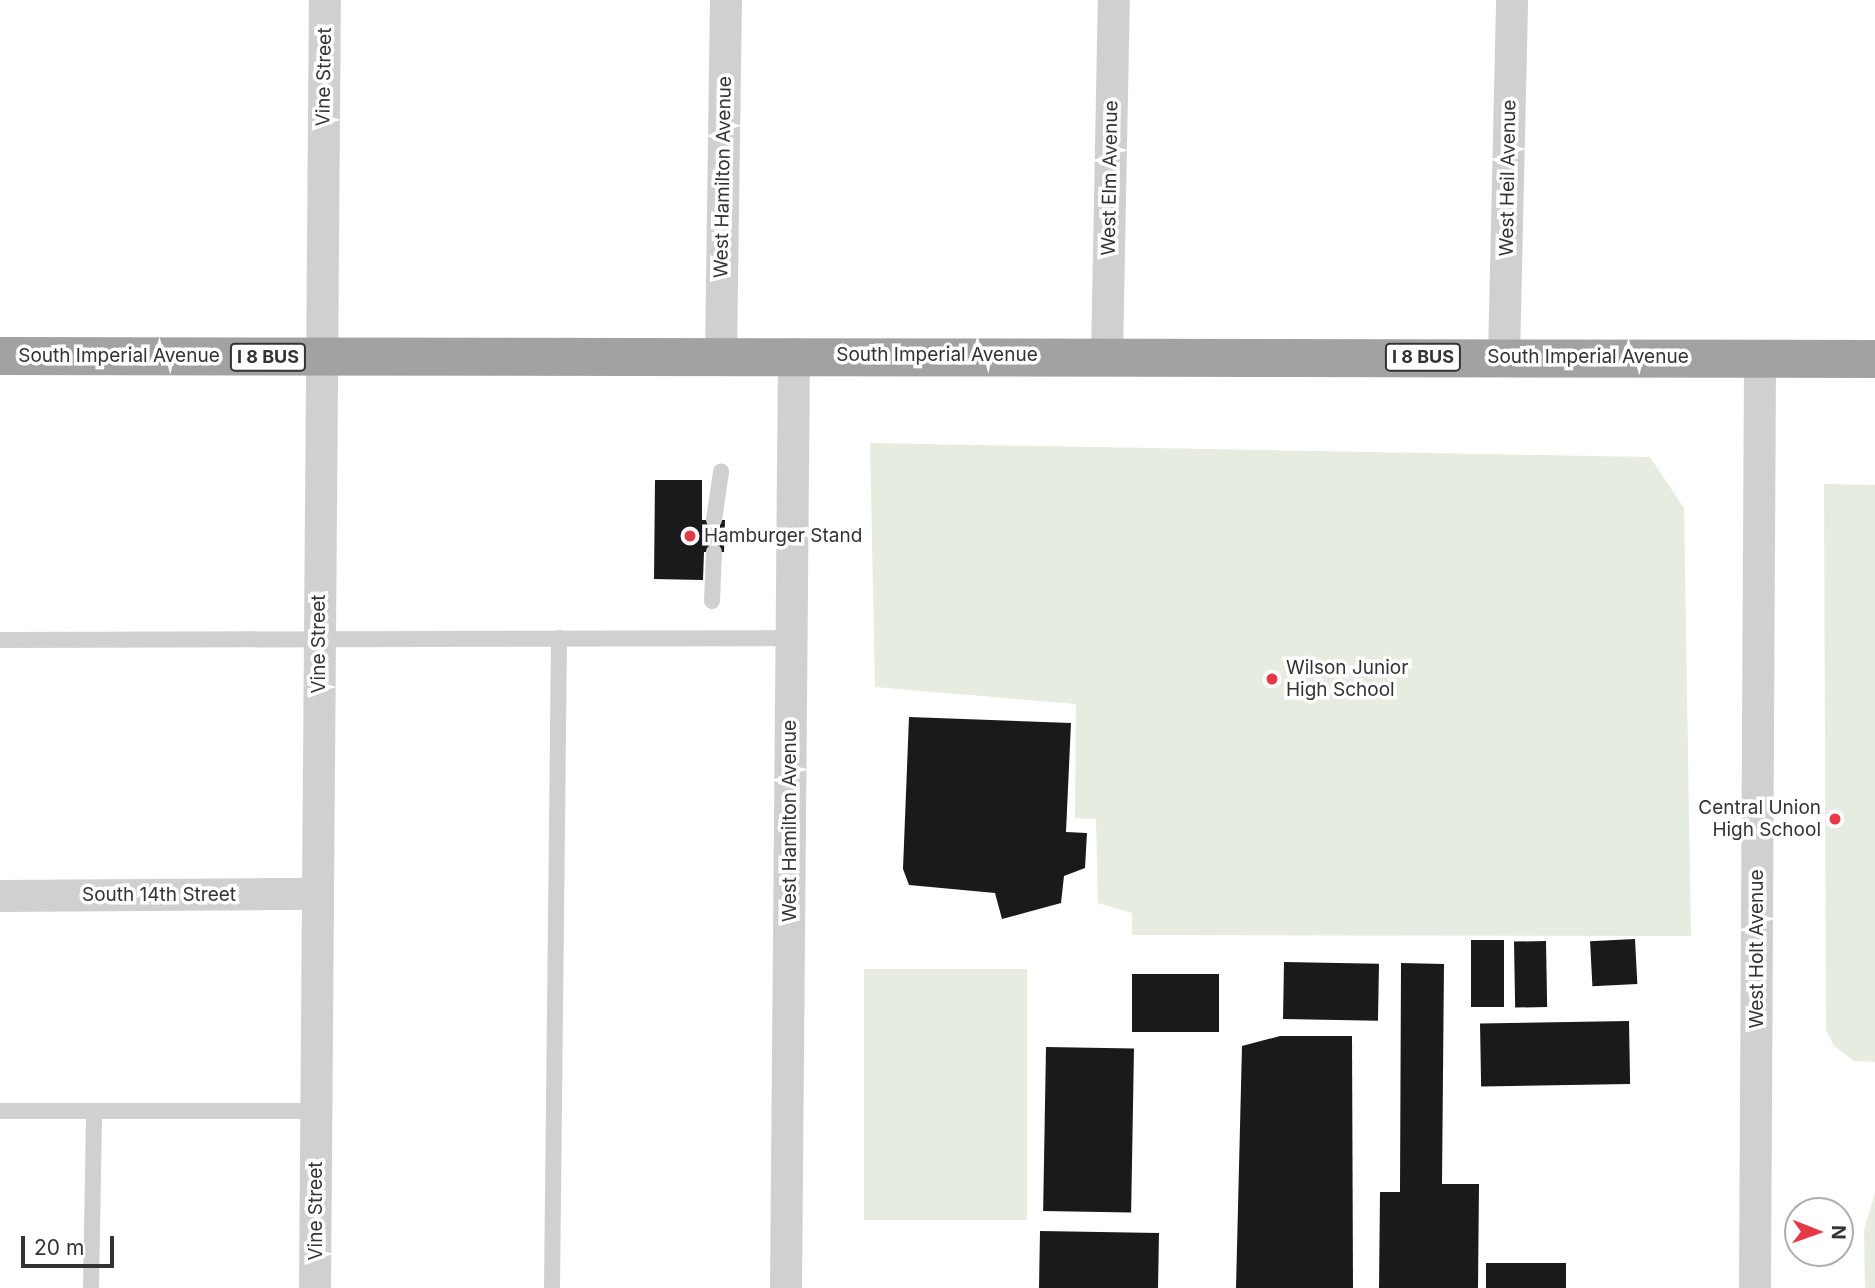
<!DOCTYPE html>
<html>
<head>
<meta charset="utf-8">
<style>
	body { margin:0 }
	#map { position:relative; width:1875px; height:1288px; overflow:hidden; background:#fff; font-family:Inter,sans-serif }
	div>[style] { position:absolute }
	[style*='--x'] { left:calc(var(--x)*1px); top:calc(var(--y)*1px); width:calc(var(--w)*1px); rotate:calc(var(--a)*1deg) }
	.green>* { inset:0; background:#e6ecdf; transform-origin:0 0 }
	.building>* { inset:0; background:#1a1a1a; transform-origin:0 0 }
	.service>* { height:16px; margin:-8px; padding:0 8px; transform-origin:8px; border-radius:8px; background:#d0d0d0 }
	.minor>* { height:32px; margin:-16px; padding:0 16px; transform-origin:16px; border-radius:16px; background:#d0d0d0 }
	.trunk>* { height:38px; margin:-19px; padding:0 19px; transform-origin:19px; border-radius:19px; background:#a2a2a2 }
	.dots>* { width:19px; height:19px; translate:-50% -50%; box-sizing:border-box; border:4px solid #fff; border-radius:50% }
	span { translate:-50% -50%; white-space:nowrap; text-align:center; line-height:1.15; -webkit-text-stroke:7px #fff; paint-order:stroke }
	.shield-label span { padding:2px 5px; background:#fff; border:2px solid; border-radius:5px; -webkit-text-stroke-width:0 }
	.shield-label { font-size:18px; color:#333; font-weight:700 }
	.street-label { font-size:19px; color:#333 }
	.poi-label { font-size:19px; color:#333 }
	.left { translate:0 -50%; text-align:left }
	.right { translate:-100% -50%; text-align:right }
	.north { position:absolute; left:1784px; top:1197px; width:70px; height:70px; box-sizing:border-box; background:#fff; border:2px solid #adadad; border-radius:50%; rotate:91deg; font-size:19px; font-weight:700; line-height:28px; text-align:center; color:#333 }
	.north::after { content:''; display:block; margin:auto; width:24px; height:32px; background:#e63946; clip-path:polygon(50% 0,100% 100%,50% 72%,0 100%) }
	.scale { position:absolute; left:21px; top:1236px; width:93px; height:32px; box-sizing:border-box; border:4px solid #333; border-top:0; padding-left:9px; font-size:21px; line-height:24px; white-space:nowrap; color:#333; -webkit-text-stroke:5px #fff; paint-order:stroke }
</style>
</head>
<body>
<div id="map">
	<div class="green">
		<i style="clip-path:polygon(870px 443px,1650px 457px,1684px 508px,1691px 936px,1132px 935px,1132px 913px,1098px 903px,1096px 819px,1075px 818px,1076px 704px,875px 687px)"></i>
		<i style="clip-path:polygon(1824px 484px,1875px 485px,1875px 1062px,1854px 1061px,1834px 1046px,1826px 1030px)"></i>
		<i style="left:864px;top:969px;width:163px;height:251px"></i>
		<i style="clip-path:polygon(1875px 1193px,1875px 1288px,1865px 1288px,1864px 1230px)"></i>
	</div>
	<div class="building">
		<i style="clip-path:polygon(655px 480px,702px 480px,702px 520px,725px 520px,724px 552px,704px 552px,703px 580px,654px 579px)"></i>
		<i style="clip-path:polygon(909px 717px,1071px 723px,1066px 832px,1087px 833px,1085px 868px,1064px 876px,1061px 903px,1002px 919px,995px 893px,909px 885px,903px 869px)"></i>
		<i style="left:1635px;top:939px;width:45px;height:45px;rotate:87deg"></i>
		<i style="left:1471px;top:940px;width:33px;height:67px"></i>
		<i style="left:1546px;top:941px;width:66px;height:32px;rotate:89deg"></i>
		<i style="left:1284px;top:962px;width:95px;height:57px;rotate:1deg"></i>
		<i style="clip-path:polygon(1401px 963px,1444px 964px,1442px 1184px,1479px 1184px,1478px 1288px,1379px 1288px,1380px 1192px,1400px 1192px)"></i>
		<i style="left:1132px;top:974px;width:87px;height:58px"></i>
		<i style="left:1629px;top:1021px;width:63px;height:149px;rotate:89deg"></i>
		<i style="clip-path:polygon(1280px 1036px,1352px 1036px,1353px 1288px,1236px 1288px,1242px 1046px)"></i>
		<i style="left:1046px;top:1047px;width:88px;height:164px;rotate:1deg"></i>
		<i style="left:1040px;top:1231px;width:119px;height:57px;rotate:1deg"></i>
		<i style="left:1566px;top:1263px;width:25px;height:80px;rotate:90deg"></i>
	</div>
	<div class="service">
		<i style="--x:714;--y:520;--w:49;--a:-81.7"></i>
		<i style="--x:712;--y:601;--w:49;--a:-87.7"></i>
		<i style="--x:0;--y:640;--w:791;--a:-0.14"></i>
		<i style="--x:0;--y:1111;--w:316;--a:0"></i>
		<i style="--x:91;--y:1288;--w:177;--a:-89"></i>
		<i style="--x:552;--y:1288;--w:650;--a:-89.38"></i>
	</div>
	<div class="minor">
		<i style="--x:721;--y:354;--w:354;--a:-89.2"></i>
		<i style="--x:1107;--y:355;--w:355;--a:-88.9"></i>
		<i style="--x:1504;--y:357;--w:357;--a:-88.7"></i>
		<i style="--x:0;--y:896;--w:318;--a:-0.4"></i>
		<i style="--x:315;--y:1288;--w:1288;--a:-89.56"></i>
		<i style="--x:786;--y:1288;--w:934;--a:-89.51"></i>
		<i style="--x:1755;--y:1288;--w:930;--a:-89.69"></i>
	</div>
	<div class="trunk">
		<i style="--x:0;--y:356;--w:1875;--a:0.09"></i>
	</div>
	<div class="dots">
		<i style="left:690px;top:536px;background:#e63946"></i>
		<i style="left:1272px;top:679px;background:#e63946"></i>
		<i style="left:1835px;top:819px;background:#e63946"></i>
	</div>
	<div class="shield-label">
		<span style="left:268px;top:357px">I 8 BUS</span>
		<span style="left:1423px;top:357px">I 8 BUS</span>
	</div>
	<div class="street-label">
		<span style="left:324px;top:77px;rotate:-89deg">Vine Street</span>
		<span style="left:723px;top:177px;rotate:-89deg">West Hamilton Avenue</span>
		<span style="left:1110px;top:178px;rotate:-89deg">West Elm Avenue</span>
		<span style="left:1508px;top:178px;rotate:-89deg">West Heil Avenue</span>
		<span style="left:937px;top:355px">South Imperial Avenue</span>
		<span style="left:119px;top:356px">South Imperial Avenue</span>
		<span style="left:1588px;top:357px">South Imperial Avenue</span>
		<span style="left:319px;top:644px;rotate:-90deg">Vine Street</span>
		<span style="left:790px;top:821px;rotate:-90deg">West Hamilton Avenue</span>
		<span style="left:159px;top:895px">South 14th Street</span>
		<span style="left:1757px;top:949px;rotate:-90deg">West Holt Avenue</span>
		<span style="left:316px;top:1211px;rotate:-90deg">Vine Street</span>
	</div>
	<div class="poi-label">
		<span class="left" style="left:704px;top:536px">Hamburger Stand</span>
		<span class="left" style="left:1286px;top:679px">Wilson Junior<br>High School</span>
		<span class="right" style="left:1821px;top:819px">Central Union<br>High School</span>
	</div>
	<div class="north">N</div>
	<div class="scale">20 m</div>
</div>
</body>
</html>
